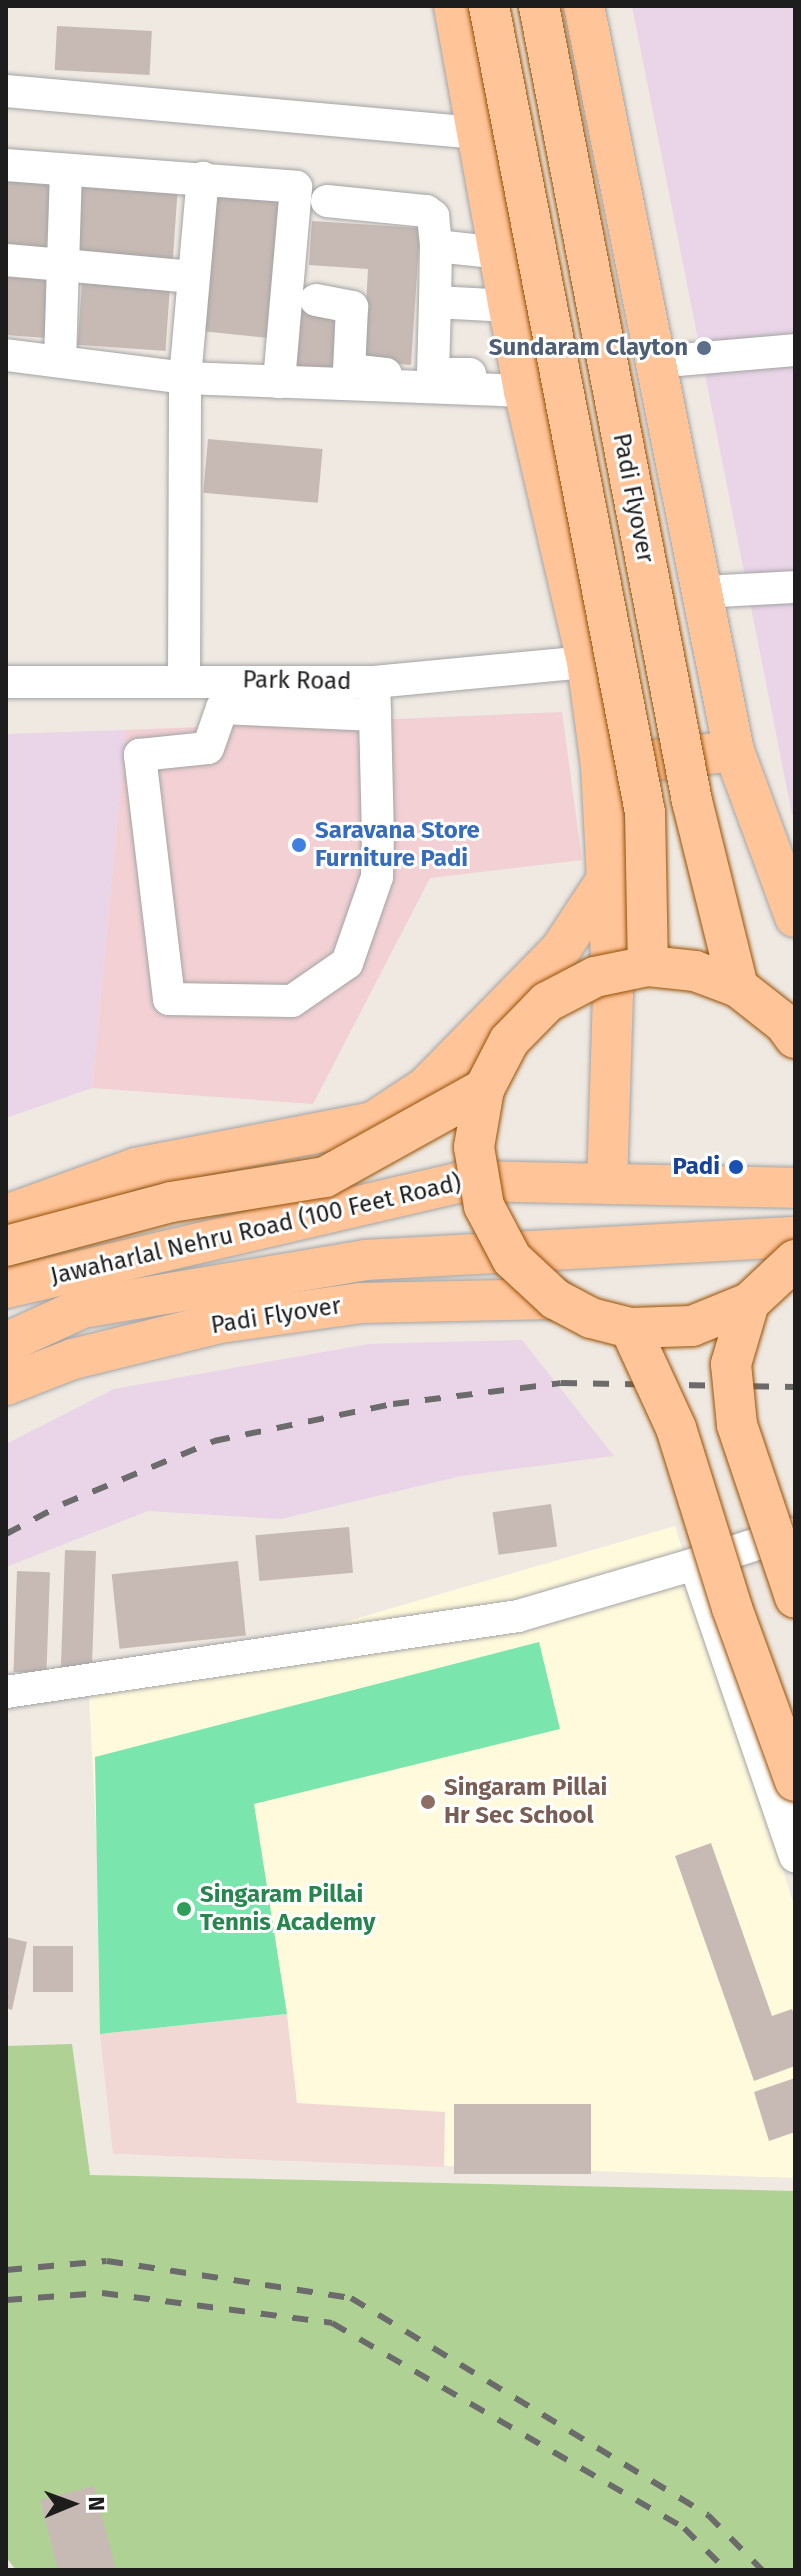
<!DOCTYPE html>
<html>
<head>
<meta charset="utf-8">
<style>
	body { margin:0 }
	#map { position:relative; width:801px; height:2576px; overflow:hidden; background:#efe9e2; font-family:"Fira Sans",sans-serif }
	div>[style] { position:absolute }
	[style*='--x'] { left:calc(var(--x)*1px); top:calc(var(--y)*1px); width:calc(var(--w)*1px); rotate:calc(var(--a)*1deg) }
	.commercial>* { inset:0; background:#f2d0d3 }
	.industrial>* { inset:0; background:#e9d4e8 }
	.education>* { inset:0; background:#fffadc }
	.military>* { inset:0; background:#f2d8d4 }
	.forest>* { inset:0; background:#afd294 }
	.pitch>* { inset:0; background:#7ae5ac }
	.building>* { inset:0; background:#c7bab5; transform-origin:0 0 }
	.roads { filter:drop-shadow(0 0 2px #a4a4a4) drop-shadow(0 0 2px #a4a4a4) }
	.minor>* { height:32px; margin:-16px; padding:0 16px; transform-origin:16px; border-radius:16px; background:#fff }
	.major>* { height:40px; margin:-20px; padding:0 20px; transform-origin:20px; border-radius:20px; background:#ffc498 }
	.rail>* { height:6px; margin-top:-3px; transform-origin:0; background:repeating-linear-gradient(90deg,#6b6b6b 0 16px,transparent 0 32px) }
	.bridges { filter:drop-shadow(0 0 2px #974f00) drop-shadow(0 0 2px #974f00) }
	.major-bridge>* { height:40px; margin:-20px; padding:0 20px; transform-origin:20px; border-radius:20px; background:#ffc498 }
	.dots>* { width:22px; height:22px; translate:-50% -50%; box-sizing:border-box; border:4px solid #fff; border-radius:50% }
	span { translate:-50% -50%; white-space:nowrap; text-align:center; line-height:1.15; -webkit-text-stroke:6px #fff; paint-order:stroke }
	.service-label { font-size:24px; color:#4e5e75; font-weight:700 }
	.right { translate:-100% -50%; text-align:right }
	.street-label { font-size:24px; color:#1d1d1d }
	.shop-label { font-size:24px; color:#366cbe; font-weight:700 }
	.left { translate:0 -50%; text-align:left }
	.transit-label { font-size:24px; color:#164399; font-weight:700 }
	.education-label { font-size:24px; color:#785e54; font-weight:700 }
	.leisure-label { font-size:24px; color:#27864d; font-weight:700 }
	.frame { position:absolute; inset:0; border:8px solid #1d1d1d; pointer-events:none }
	.north { position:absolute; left:32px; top:2464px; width:80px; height:80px; -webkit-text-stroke:6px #fff; paint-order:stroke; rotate:89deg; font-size:22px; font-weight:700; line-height:32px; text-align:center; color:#1d1d1d }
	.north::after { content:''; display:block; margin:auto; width:28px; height:36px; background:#1d1d1d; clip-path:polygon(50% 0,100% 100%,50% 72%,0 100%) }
</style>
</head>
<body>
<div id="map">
	<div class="commercial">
		<i style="clip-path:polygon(562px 712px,582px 860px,430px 878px,313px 1104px,92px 1088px,126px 730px)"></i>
	</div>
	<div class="industrial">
		<i style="clip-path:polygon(632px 6px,795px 6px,795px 819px,792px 814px)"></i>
		<i style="clip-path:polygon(126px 730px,92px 1088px,6px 1118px,6px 734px)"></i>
		<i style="clip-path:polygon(522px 1340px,614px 1456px,461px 1476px,281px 1519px,148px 1511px,6px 1567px,6px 1444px,114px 1389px,369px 1344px)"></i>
	</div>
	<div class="education">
		<i style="clip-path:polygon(675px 1526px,795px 1908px,795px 2178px,113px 2154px,89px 1696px)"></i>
	</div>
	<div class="military">
		<i style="clip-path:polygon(287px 2014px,297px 2103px,445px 2112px,444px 2167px,113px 2154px,100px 2034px)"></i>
	</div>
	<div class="forest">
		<i style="clip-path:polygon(72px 2044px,90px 2175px,795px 2191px,795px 2570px,16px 2570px,6px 2557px,6px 2046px)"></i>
	</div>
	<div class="pitch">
		<i style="clip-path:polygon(539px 1642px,560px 1729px,254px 1804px,287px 2014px,100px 2034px,95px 1757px)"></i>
	</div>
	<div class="building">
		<i style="left:57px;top:26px;width:95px;height:44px;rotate:3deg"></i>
		<i style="left:6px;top:180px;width:46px;height:69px;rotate:5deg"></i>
		<i style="left:81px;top:182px;width:97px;height:70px;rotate:4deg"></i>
		<i style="left:209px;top:193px;width:81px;height:138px;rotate:6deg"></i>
		<i style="clip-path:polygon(312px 221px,420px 228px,411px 365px,363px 361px,368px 269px,309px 265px)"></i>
		<i style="left:6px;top:277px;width:44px;height:58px;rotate:4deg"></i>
		<i style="left:82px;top:283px;width:88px;height:62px;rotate:4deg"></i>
		<i style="left:300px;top:307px;width:49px;height:68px;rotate:5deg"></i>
		<i style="left:208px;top:439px;width:115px;height:54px;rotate:5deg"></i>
		<i style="left:551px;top:1504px;width:43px;height:59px;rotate:82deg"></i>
		<i style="left:349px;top:1527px;width:46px;height:94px;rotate:85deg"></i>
		<i style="left:65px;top:1550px;width:31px;height:120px;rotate:2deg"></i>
		<i style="left:238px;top:1561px;width:75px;height:127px;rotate:84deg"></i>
		<i style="left:17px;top:1571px;width:33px;height:101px;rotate:2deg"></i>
		<i style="clip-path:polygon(711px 1843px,772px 2016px,792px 2009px,795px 2018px,795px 2066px,754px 2081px,675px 1856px)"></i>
		<i style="clip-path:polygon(6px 1937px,27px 1942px,12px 2010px,6px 2008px)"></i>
		<i style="left:33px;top:1946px;width:40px;height:46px"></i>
		<i style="clip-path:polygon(795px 2078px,795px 2132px,769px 2141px,754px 2092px)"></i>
		<i style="left:454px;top:2104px;width:137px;height:70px"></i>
		<i style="clip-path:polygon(94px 2486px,116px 2570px,58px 2570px,40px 2500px)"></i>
	</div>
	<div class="roads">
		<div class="minor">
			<i style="--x:6;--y:91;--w:474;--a:5.1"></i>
			<i style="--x:6;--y:165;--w:291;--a:4.3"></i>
			<i style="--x:296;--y:187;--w:196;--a:95"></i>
			<i style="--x:66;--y:170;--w:95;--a:91.8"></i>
			<i style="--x:63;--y:265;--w:130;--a:5.3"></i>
			<i style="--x:327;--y:201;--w:100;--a:5.8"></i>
			<i style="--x:426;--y:211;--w:9;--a:36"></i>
			<i style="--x:433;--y:216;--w:30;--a:84"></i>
			<i style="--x:436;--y:246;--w:65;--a:6.1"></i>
			<i style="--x:436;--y:246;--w:56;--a:91"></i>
			<i style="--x:435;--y:302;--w:75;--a:3.1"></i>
			<i style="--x:6;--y:260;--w:57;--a:5"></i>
			<i style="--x:63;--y:265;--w:96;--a:91.8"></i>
			<i style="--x:316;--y:300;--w:37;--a:11"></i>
			<i style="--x:352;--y:307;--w:63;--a:92.7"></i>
			<i style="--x:349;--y:370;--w:37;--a:6"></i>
			<i style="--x:435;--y:302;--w:72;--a:91.6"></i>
			<i style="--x:433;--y:374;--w:37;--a:0"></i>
			<i style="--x:6;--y:355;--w:180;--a:7.3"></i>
			<i style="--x:185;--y:378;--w:339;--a:2.2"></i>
			<i style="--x:656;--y:362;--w:140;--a:-4.9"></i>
			<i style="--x:702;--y:592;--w:93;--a:-3.1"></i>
			<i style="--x:184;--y:680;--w:302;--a:-89.8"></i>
			<i style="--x:185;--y:378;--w:201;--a:-84.9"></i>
			<i style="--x:6;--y:682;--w:368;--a:0"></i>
			<i style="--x:374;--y:682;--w:214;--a:-5.4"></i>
			<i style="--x:374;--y:682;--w:33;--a:88"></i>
			<i style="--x:375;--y:715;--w:119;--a:88.6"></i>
			<i style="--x:378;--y:834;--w:43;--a:91.3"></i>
			<i style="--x:377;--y:877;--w:91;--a:109.2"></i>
			<i style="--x:347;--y:963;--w:67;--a:145.4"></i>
			<i style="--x:292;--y:1001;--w:123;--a:-179.1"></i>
			<i style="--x:169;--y:999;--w:246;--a:-96.8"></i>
			<i style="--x:140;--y:755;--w:68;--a:-5.9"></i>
			<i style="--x:208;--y:748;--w:42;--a:-70.7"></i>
			<i style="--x:222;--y:708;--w:153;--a:2.6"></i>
			<i style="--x:795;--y:1537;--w:8;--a:-157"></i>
			<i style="--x:788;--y:1534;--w:98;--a:162.1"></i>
			<i style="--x:695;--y:1564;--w:309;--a:71.1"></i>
			<i style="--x:6;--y:1692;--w:518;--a:-8.44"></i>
			<i style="--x:518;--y:1616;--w:184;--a:-16.4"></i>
		</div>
		<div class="major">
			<i style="--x:454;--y:6;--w:391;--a:79.7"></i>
			<i style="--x:524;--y:391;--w:278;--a:76.9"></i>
			<i style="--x:587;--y:662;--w:105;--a:82.3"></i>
			<i style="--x:601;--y:766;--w:228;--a:87"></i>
			<i style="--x:613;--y:994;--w:189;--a:91.8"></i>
			<i style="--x:584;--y:6;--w:760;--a:78.62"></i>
			<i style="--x:734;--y:751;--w:177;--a:69.8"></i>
			<i style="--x:601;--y:766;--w:134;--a:-6.4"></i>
			<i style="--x:6;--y:1215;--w:138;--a:-19.9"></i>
			<i style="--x:136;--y:1168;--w:241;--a:-11"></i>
			<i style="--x:373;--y:1122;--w:64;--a:-33.4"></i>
			<i style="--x:426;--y:1087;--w:193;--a:-45.6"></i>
			<i style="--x:561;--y:949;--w:80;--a:-56.7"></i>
			<i style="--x:6;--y:1288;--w:472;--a:-13.1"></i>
			<i style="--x:466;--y:1181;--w:329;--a:1.2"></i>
			<i style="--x:6;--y:1343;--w:84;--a:-24.7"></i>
			<i style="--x:82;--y:1308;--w:288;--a:-9.6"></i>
			<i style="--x:366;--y:1260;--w:430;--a:-3.1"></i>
			<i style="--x:6;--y:1385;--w:72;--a:-21.2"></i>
			<i style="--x:73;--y:1359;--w:151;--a:-13.8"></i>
			<i style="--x:220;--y:1323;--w:141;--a:-8.1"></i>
			<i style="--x:360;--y:1303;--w:195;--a:-1.2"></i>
		</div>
	</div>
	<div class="rail">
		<i style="--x:6;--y:1534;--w:64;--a:-27.8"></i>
		<i style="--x:63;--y:1504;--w:164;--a:-22.6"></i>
		<i style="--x:214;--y:1441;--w:183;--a:-11.7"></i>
		<i style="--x:393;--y:1404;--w:169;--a:-7.1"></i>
		<i style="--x:561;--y:1383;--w:234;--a:1"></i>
		<i style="--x:6;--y:2270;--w:101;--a:-5.1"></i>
		<i style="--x:107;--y:2261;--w:247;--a:8.6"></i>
		<i style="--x:351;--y:2298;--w:418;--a:31.3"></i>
		<i style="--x:708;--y:2515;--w:77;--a:45.5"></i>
		<i style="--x:6;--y:2300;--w:96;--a:-4.2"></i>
		<i style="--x:102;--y:2293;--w:232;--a:7.4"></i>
		<i style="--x:332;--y:2323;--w:407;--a:30.2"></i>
		<i style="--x:684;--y:2528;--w:59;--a:45"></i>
	</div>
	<div class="bridges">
		<div class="major-bridge">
			<i style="--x:489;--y:6;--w:821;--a:79.05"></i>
			<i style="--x:645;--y:812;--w:154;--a:88.9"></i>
			<i style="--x:539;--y:6;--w:810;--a:79.11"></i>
			<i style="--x:692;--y:801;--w:192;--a:76.1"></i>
			<i style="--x:795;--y:1038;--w:17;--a:-126"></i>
			<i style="--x:785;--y:1024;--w:60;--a:-141.8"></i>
			<i style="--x:738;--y:987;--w:46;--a:-159.6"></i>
			<i style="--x:695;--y:971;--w:47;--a:-173.9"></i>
			<i style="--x:648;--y:966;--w:54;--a:168.3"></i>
			<i style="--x:595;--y:977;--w:54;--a:152.5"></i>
			<i style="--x:547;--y:1002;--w:54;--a:134.3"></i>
			<i style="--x:509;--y:1041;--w:54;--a:117.5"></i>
			<i style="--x:484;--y:1089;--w:59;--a:99.8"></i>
			<i style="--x:474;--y:1147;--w:60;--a:80.4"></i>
			<i style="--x:484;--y:1206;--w:60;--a:62.2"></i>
			<i style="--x:512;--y:1259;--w:59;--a:42.9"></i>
			<i style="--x:555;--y:1299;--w:41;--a:27.8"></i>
			<i style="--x:591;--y:1318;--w:40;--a:14.4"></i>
			<i style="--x:630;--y:1328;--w:62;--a:-1.8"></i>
			<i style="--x:692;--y:1326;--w:61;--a:-22"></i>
			<i style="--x:749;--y:1303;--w:63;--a:-43.1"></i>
			<i style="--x:6;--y:1246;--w:171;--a:-14.9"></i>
			<i style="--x:171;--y:1202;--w:156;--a:-9.2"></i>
			<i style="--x:325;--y:1177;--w:182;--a:-29"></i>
			<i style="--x:749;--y:1303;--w:64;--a:106.4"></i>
			<i style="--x:731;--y:1364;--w:61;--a:84.4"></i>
			<i style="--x:737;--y:1425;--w:182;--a:71.4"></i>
			<i style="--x:630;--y:1328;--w:110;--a:65.3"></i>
			<i style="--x:676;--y:1428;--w:189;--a:72.7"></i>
			<i style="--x:732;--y:1608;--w:184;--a:70"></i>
		</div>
	</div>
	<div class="dots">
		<i style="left:704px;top:348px;background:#5c6f8a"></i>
		<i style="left:299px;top:845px;background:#3f7fe0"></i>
		<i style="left:736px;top:1167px;background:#1a4fb4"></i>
		<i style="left:428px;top:1802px;background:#8d6e63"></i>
		<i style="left:184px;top:1909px;background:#2e9e5b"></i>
	</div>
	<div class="service-label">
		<span class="right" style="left:688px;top:348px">Sundaram Clayton</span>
	</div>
	<div class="street-label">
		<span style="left:633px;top:498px;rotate:79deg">Padi Flyover</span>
		<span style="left:297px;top:681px;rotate:1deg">Park Road</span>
		<span style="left:256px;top:1230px;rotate:-13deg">Jawaharlal Nehru Road (100 Feet Road)</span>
		<span style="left:276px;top:1316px;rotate:-9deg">Padi Flyover</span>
	</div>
	<div class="shop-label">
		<span class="left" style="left:315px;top:845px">Saravana Store<br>Furniture Padi</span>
	</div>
	<div class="transit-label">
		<span class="right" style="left:720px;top:1167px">Padi</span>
	</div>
	<div class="education-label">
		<span class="left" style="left:444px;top:1802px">Singaram Pillai<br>Hr Sec School</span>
	</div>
	<div class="leisure-label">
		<span class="left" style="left:200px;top:1909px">Singaram Pillai<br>Tennis Academy</span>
	</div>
	<div class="frame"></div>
	<div class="north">N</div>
</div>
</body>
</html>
